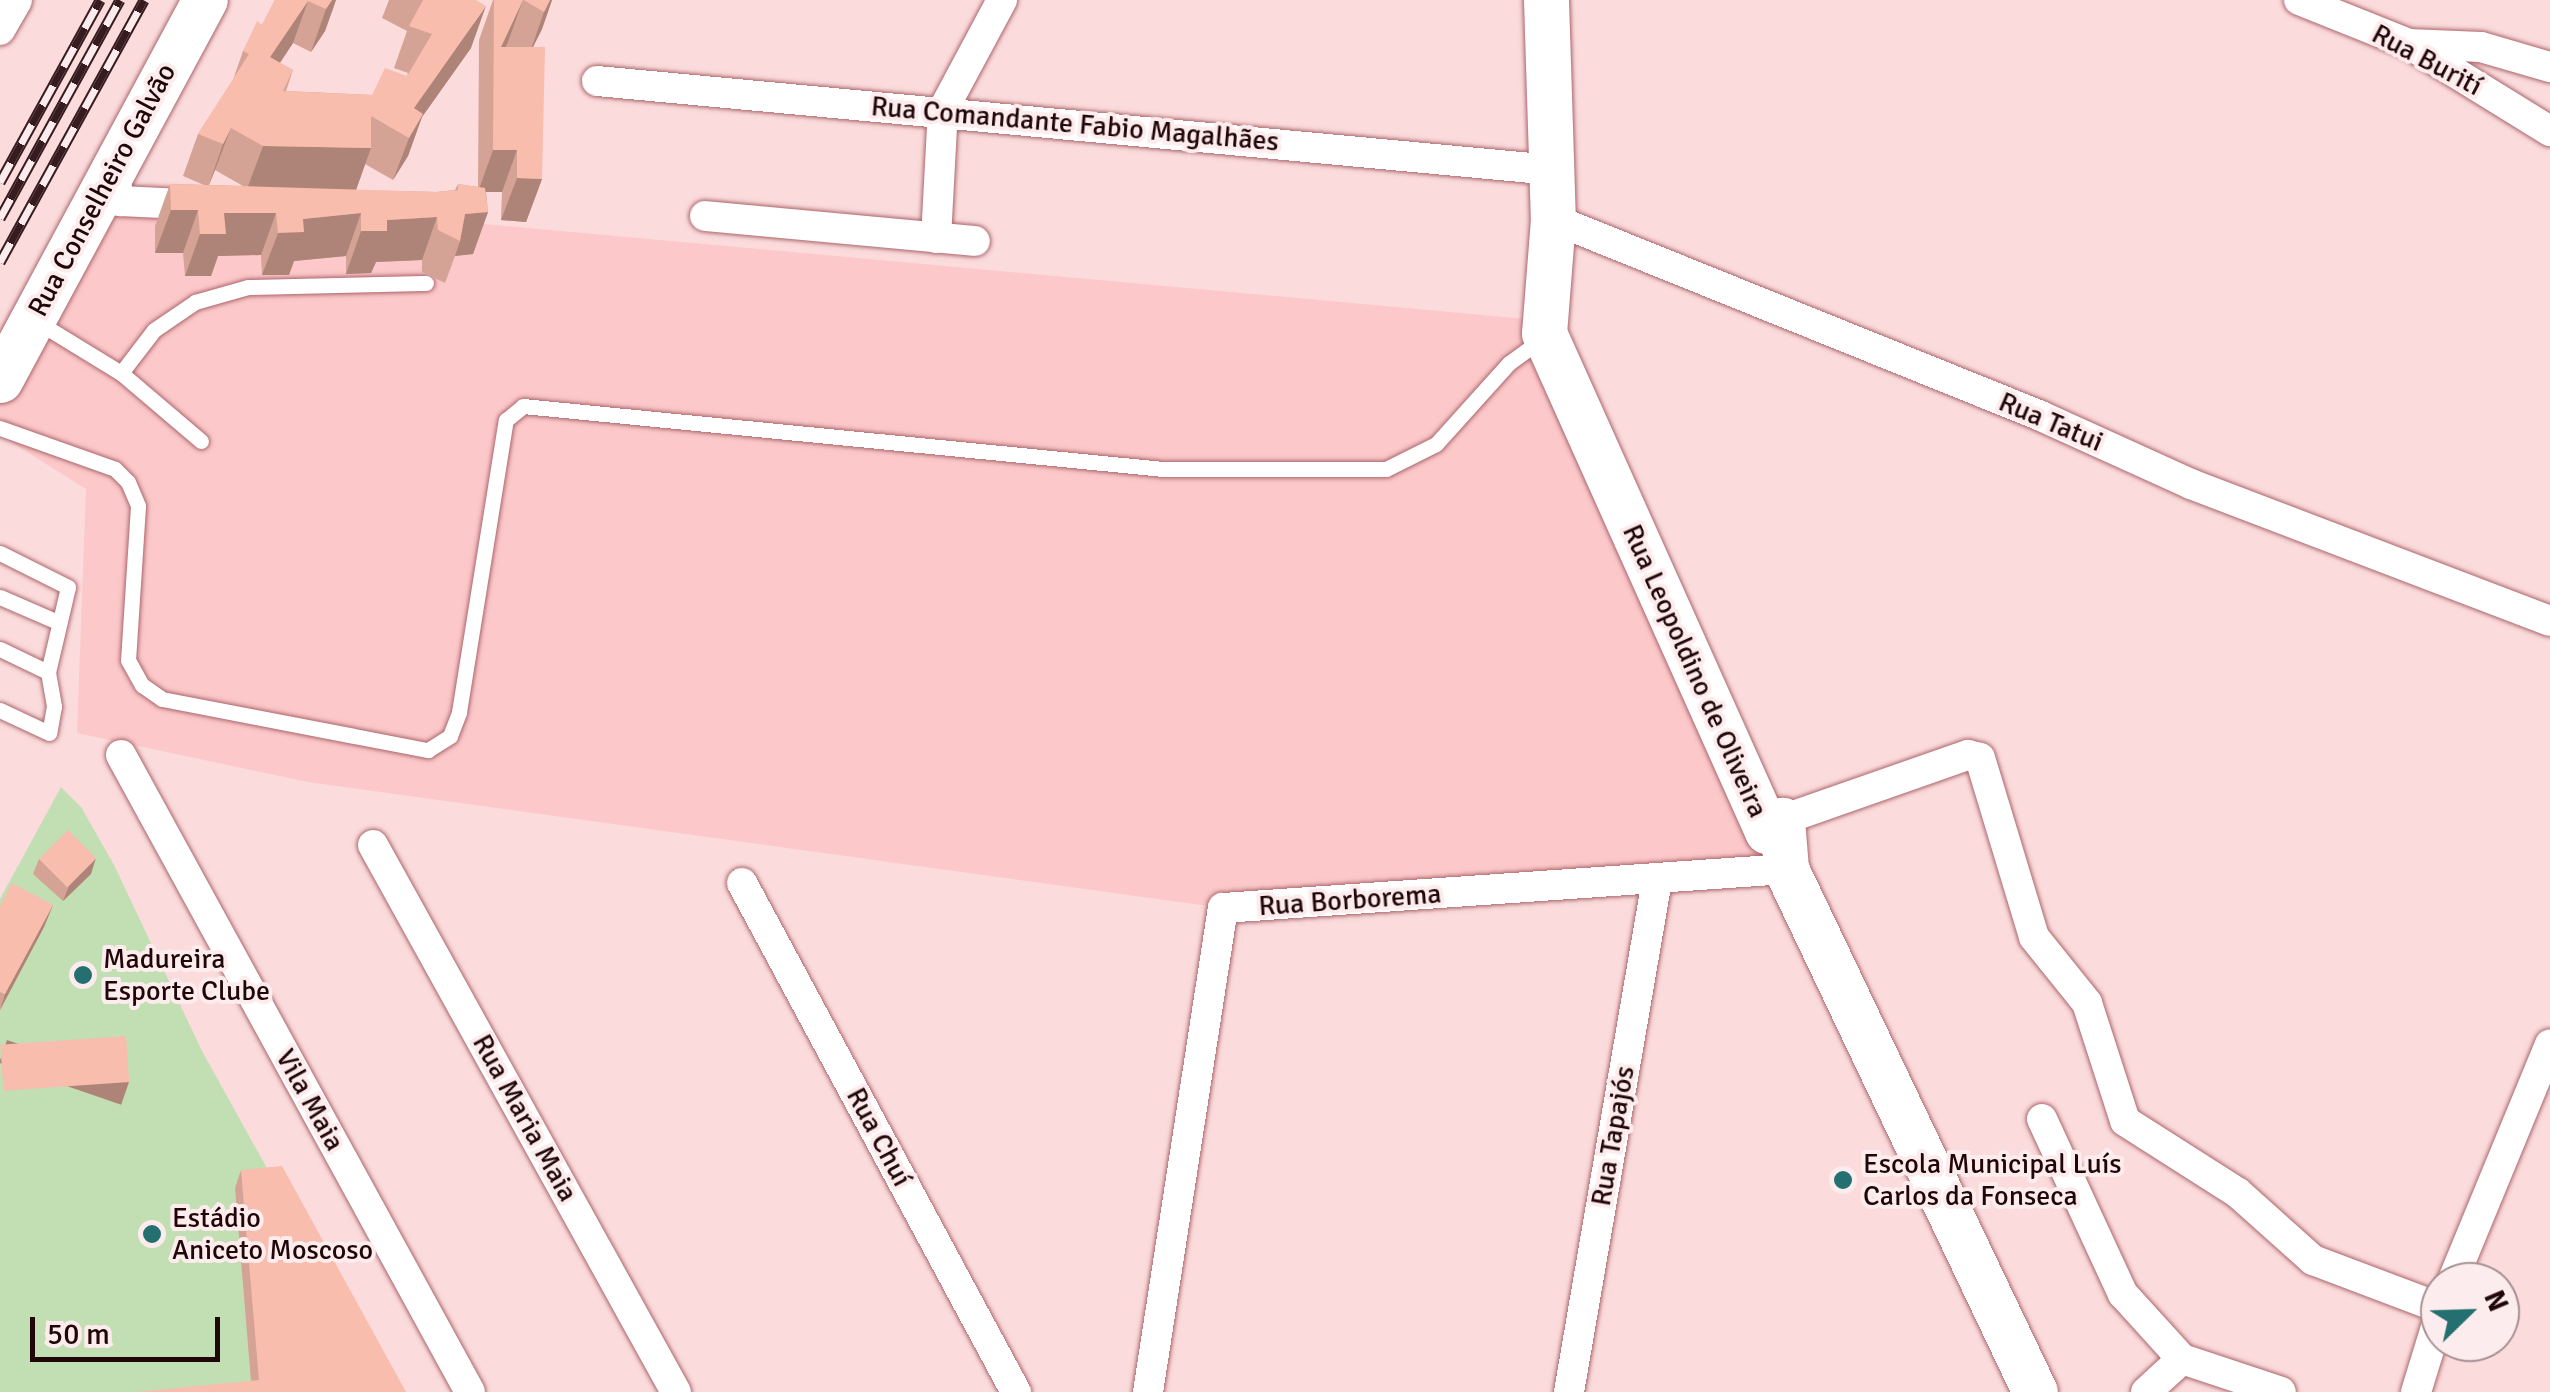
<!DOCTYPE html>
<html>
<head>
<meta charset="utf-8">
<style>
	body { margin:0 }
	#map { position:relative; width:2550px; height:1392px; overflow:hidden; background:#fbdbdc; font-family:Signika,sans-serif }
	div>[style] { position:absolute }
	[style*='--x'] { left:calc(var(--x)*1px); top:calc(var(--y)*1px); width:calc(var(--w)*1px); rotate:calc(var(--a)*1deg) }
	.built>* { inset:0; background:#fcc8ca }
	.green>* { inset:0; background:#c1dfb2 }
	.roads { filter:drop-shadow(0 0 2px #ac666b) drop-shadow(0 0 2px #ac666b) }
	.lane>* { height:15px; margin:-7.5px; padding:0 7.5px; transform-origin:7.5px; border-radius:7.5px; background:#fff }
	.street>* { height:30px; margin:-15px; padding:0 15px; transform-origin:15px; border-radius:15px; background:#fff }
	.primary>* { height:45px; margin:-22.5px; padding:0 22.5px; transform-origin:22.5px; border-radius:22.5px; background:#fff }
	.rail>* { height:11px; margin-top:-5.5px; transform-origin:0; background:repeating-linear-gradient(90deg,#fdeced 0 22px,#371c1f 0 44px); box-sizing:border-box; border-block:2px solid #371c1f }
	.wall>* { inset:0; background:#d5a395 }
	.shaded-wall>* { inset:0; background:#ae8479; transform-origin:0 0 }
	.building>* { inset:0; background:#f8bdad; transform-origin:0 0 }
	.dots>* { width:28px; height:28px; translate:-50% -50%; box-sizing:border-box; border:5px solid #fdeced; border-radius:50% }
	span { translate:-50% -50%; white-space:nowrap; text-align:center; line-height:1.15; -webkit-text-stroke:8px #fdeced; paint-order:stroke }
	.street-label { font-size:28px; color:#200609 }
	.poi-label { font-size:28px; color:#200609 }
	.left { translate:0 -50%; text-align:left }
	.north { position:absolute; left:2420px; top:1262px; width:100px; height:100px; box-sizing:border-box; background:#fdeced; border:2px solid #a59092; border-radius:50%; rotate:67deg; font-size:28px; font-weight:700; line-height:40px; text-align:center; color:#200609 }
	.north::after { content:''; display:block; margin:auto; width:35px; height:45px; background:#246f70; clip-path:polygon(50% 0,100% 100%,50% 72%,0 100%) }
	.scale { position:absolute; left:30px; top:1317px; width:190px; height:45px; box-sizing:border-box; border:5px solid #200609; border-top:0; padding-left:12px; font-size:30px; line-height:35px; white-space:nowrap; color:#200609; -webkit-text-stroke:8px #fdeced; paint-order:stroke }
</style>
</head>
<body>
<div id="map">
	<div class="built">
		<i style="clip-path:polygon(120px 201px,374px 214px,1560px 322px,1786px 869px,1223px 908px,308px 782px,77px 733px,86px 489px,0 435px,0 387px)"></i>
	</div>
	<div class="green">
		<i style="clip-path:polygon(61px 787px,81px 807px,114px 865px,202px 1051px,391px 1392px,0 1392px,0 899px)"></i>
	</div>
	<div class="roads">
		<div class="lane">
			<i style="--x:36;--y:321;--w:100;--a:31.5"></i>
			<i style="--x:121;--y:373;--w:105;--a:40.4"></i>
			<i style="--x:121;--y:373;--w:54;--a:-52.5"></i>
			<i style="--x:154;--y:330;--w:50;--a:-34.3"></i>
			<i style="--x:195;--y:302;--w:55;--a:-15.8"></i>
			<i style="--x:248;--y:287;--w:178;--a:-1.3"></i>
			<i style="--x:0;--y:428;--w:122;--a:19.6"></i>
			<i style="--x:115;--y:469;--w:18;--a:45"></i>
			<i style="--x:128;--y:482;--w:26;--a:67"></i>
			<i style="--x:138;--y:506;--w:154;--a:93.7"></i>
			<i style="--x:128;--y:660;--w:29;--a:61"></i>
			<i style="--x:142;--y:685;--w:24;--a:35"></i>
			<i style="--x:162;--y:699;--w:271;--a:10.9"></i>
			<i style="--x:428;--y:750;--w:26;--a:-32"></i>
			<i style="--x:450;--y:736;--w:26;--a:-69"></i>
			<i style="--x:459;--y:712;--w:296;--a:-80.9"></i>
			<i style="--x:506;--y:420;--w:22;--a:-39"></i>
			<i style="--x:523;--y:406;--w:643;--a:5.62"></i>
			<i style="--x:1163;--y:469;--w:223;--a:0"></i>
			<i style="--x:1386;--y:469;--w:56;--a:-26.6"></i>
			<i style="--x:1436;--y:444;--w:109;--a:-48"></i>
			<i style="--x:1509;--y:363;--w:37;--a:-36"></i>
			<i style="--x:0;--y:553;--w:76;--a:26.6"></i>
			<i style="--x:68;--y:587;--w:87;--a:103.2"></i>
			<i style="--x:0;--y:597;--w:65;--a:23.4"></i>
			<i style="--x:0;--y:649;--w:53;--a:25.6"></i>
			<i style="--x:48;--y:672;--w:35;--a:80"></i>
			<i style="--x:54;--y:706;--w:27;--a:100"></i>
			<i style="--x:49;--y:733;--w:54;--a:-154.9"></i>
		</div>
		<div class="street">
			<i style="--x:2299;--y:0;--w:118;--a:21.8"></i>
			<i style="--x:2409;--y:44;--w:166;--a:31.7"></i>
			<i style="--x:0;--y:30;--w:34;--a:-60"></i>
			<i style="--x:2409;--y:44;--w:72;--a:2.4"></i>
			<i style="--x:2481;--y:47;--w:72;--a:16.2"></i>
			<i style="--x:597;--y:81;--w:959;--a:5.32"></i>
			<i style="--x:113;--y:169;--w:33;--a:78"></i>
			<i style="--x:120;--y:201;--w:84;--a:2.7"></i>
			<i style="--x:705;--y:216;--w:271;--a:5.3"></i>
			<i style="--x:1553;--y:219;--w:526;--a:21.98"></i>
			<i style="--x:2041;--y:416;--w:165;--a:24.4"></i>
			<i style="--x:2191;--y:484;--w:384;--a:20.9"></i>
			<i style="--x:936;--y:238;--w:128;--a:-86.9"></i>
			<i style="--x:943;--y:110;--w:125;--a:-61.8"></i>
			<i style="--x:121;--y:755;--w:726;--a:61.28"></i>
			<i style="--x:1782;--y:820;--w:197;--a:-19.3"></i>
			<i style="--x:1968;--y:755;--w:12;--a:14"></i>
			<i style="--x:1980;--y:758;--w:187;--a:73.2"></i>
			<i style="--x:2034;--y:937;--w:85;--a:51.2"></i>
			<i style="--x:2087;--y:1003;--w:124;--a:72.1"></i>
			<i style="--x:2125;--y:1121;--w:134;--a:32.5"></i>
			<i style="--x:2238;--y:1193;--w:101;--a:41.8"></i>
			<i style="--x:2313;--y:1260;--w:136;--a:20.7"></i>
			<i style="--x:373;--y:845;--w:625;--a:61.02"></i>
			<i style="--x:742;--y:883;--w:578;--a:61.71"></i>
			<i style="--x:2042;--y:1119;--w:193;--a:65.2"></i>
			<i style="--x:2123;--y:1294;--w:88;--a:47.8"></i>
			<i style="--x:2452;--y:1282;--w:257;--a:-67.6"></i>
			<i style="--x:1148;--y:1392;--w:490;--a:-81.2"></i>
			<i style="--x:1223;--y:908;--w:564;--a:-3.96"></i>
			<i style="--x:1569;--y:1392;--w:520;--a:-80.25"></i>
			<i style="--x:2146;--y:1392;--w:49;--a:-42.5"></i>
			<i style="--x:2182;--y:1359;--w:104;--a:18.4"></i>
			<i style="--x:2416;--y:1392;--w:82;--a:-72.9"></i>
		</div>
		<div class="primary">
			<i style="--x:1546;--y:0;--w:219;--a:88.2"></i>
			<i style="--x:1553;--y:219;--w:114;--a:94.5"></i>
			<i style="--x:1544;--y:333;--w:546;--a:65.88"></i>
			<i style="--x:1767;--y:831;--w:19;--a:-36"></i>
			<i style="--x:1782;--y:820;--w:49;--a:85.3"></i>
			<i style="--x:1786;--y:869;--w:579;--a:64.54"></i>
			<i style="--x:0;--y:380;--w:432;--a:-61.7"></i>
		</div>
	</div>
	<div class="rail">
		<i style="--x:0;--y:182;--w:208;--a:-61.2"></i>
		<i style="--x:0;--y:218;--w:249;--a:-61.2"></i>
		<i style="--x:0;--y:262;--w:299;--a:-61.2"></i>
	</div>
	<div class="wall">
		<i style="clip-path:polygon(evenodd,275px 0,336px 0,325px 31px,311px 52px,293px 43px,280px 63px,293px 70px,286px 91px,372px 95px,407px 76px,408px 73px,394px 68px,407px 31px,382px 18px,389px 0,476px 0,471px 48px,422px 117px,408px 156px,393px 180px,365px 164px,356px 190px,436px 192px,455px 190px,458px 184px,478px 187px,479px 40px,493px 0,552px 0,542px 29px,533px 47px,542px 179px,526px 222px,501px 220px,502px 192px,486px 192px,488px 212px,473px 254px,455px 256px,445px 283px,422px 272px,422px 260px,376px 262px,371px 273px,346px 274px,346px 256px,294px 261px,289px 275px,262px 275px,261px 255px,218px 256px,211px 276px,185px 276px,183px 253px,155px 253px,155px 226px,170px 184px,204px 185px,183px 176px,198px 134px,233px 80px,243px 51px,262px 25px,275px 0,215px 170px,243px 186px,209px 185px,215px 170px)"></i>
		<i style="clip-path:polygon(39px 859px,91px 874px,63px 901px,33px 874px)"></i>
		<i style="clip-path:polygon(53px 905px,44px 927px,0 1010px,0 906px)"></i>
		<i style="clip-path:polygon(241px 1170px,406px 1392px,251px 1381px,235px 1188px)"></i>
	</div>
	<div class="shaded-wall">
		<i style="clip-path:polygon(332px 0,336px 0,325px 31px,311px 52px,326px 9px)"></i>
		<i style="clip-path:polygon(523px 0,508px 42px,494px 72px,501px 47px)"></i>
		<i style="clip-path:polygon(550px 0,552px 0,542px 29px,529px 55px,544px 12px)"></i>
		<i style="clip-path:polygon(308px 1px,293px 43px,255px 100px,270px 57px)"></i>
		<i style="clip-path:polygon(486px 6px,471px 48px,422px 117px,408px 156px,393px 180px,409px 138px,414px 108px)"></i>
		<i style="clip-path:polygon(231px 128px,215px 170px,208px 187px,223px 144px)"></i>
		<i style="clip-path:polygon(263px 146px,371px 148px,356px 190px,247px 189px)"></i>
		<i style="clip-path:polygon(493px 150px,517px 150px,502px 192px,478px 192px)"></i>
		<i style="clip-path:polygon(517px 178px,542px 179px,526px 222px,501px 220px)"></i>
		<i style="clip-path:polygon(171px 210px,198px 210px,183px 253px,155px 253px)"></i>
		<i style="clip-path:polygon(488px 212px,473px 254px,455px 256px,460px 241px,465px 214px)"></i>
		<i style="clip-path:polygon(224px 213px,276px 213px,261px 255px,218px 256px,211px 276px,185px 276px,200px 234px)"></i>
		<i style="clip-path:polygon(361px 213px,346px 256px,294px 261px,289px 275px,262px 275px,278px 233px,303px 219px)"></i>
		<i style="clip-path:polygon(437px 217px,422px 260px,376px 262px,371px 273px,346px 274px,361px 231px,387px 220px)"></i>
		<i style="clip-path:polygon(96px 858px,91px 874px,63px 901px,69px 886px)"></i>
		<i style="clip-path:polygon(53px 905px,44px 927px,0 1010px,5px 994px)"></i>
		<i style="left:129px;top:1082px;width:24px;height:129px;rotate:109deg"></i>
	</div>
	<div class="building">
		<i style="clip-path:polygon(275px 0,332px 0,326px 9px,308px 1px,270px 57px,293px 70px,283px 91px,372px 95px,385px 68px,407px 76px,432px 34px,409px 26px,423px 0,476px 0,486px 6px,414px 108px,423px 114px,409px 138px,371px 116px,371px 148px,263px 146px,231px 128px,223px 144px,198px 134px,249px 54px,243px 51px,257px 21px,262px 25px)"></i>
		<i style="clip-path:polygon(494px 0,523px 0,501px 47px,545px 47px,542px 179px,517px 178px,517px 150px,493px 150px)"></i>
		<i style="clip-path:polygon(524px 0,550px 0,544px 12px)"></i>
		<i style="clip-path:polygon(170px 184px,436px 192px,458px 190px,458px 184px,485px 188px,488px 212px,465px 214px,460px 241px,438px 230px,437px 217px,387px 220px,387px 231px,361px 231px,361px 213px,303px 219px,304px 232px,278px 233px,276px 213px,224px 213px,226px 234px,200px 234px,198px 210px,171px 210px)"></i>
		<i style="left:68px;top:830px;width:40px;height:41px;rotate:45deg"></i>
		<i style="clip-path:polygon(12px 883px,53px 905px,5px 994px,0 992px,0 906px)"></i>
		<i style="left:126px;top:1036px;width:46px;height:126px;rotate:86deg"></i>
		<i style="clip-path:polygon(282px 1166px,406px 1392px,135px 1392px,259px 1380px,241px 1170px)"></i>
	</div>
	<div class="dots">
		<i style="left:83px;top:975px;background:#246f70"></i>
		<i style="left:1843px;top:1180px;background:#246f70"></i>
		<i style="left:152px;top:1234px;background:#246f70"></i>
	</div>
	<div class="street-label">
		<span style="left:2427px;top:60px;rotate:28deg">Rua Burití</span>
		<span style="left:1075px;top:124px;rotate:5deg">Rua Comandante Fabio Magalhães</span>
		<span style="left:102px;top:190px;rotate:-62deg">Rua Conselheiro Galvão</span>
		<span style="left:2051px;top:422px;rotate:23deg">Rua Tatui</span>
		<span style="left:1695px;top:671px;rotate:66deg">Rua Leopoldino de Oliveira</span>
		<span style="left:1350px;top:900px;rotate:-4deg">Rua Borborema</span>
		<span style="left:310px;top:1100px;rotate:61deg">Vila Maia</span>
		<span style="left:525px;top:1118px;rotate:61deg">Rua Maria Maia</span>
		<span style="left:1613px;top:1136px;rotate:-80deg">Rua Tapajós</span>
		<span style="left:879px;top:1137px;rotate:62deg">Rua Chuí</span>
	</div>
	<div class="poi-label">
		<span class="left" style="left:103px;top:975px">Madureira<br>Esporte Clube</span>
		<span class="left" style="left:1863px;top:1180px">Escola Municipal Luís<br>Carlos da Fonseca</span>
		<span class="left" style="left:172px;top:1234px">Estádio<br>Aniceto Moscoso</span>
	</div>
	<div class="north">N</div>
	<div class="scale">50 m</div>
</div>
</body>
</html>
